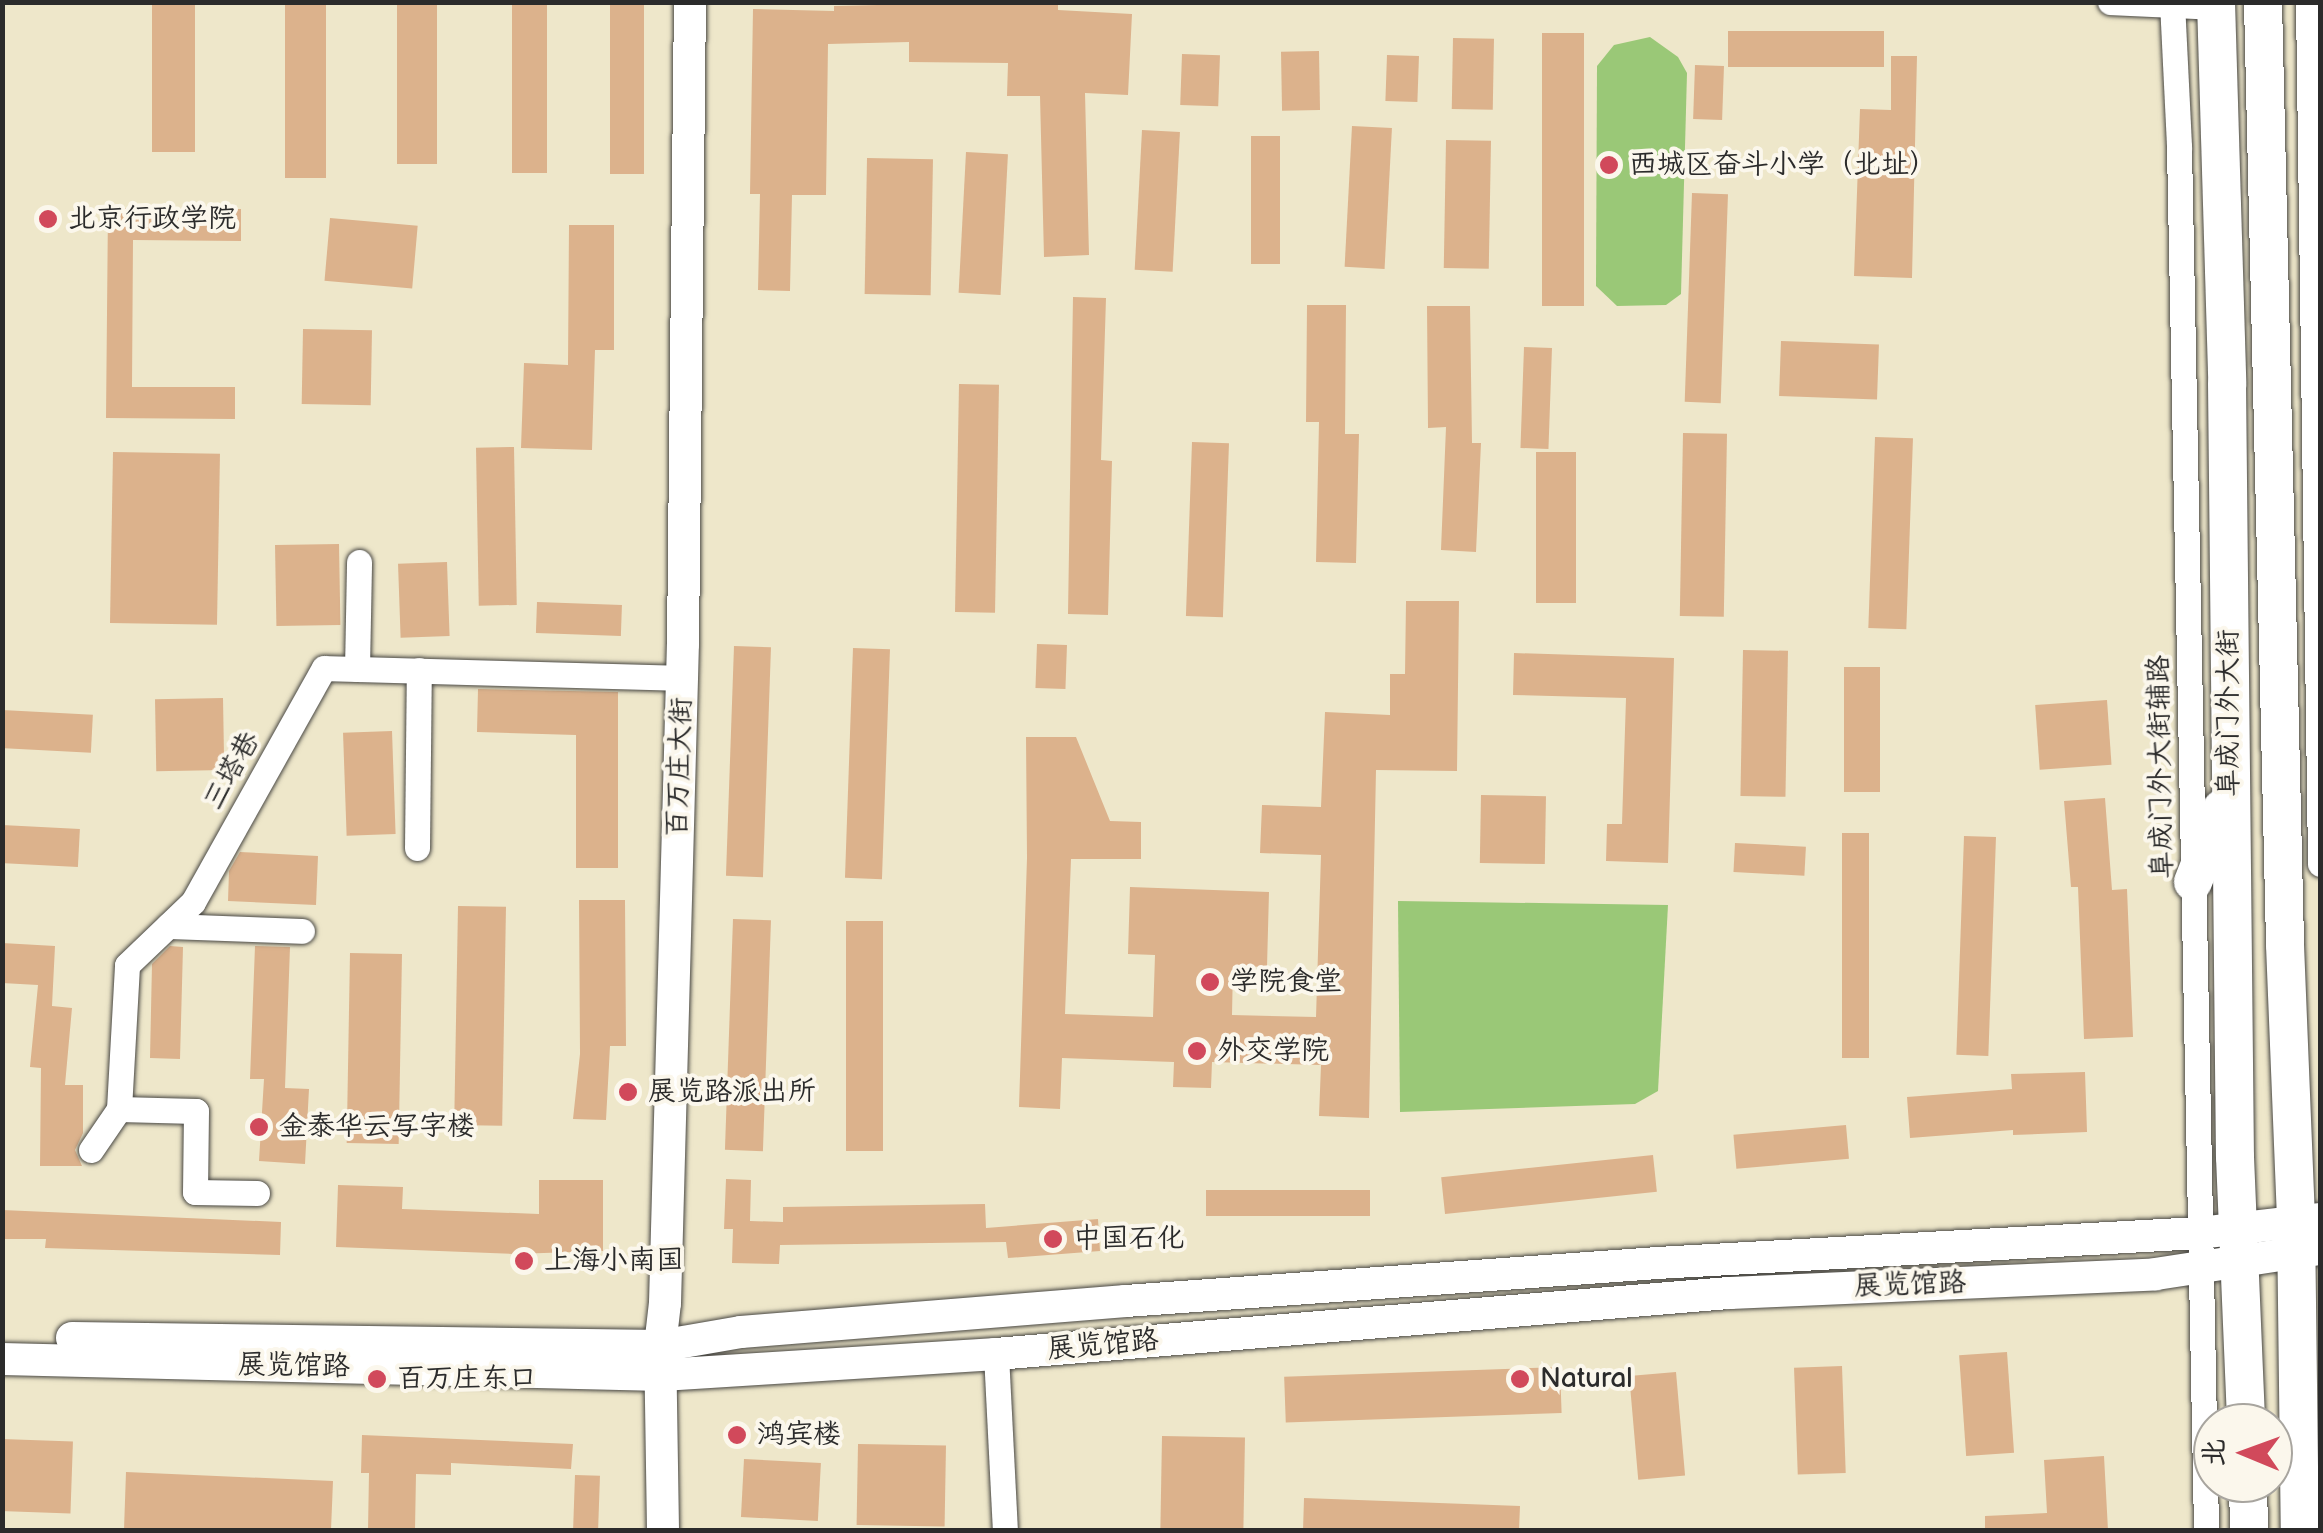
<!DOCTYPE html>
<html>
<head>
<meta charset="utf-8">
<style>
	body { margin:0 }
	#map { position:relative; width:2323px; height:1533px; overflow:hidden; background:#eee7ca; font-family:"Balsamiq Sans","LXGW WenKai TC",sans-serif }
	div>[style] { position:absolute }
	[style*='--x'] { left:calc(var(--x)*1px); top:calc(var(--y)*1px); width:calc(var(--w)*1px); rotate:calc(var(--a)*1deg) }
	.green>* { inset:0; background:#9ac877 }
	.building>* { inset:0; background:#dcb28c; transform-origin:0 0 }
	.roads { filter:drop-shadow(0 0 2px #484743) drop-shadow(0 0 2px #484743) }
	.minor>* { height:25px; margin:-12.5px; padding:0 12.5px; transform-origin:12.5px; border-radius:12.5px; background:#fff }
	.major>* { height:32px; margin:-16px; padding:0 16px; transform-origin:16px; border-radius:16px; background:#fff }
	.highway>* { height:38px; margin:-19px; padding:0 19px; transform-origin:19px; border-radius:19px; background:#fff }
	.dots>* { width:28px; height:28px; translate:-50% -50%; box-sizing:border-box; border:5px solid #fbf7ec; border-radius:50% }
	span { translate:-50% -50%; white-space:nowrap; text-align:center; line-height:1.15; -webkit-text-stroke:8px #fbf7ec; paint-order:stroke }
	.poi-label { font-size:28px; color:#2b2b2b }
	.left { translate:0 -50%; text-align:left }
	.street-label { font-size:28px; color:#2b2b2b }
	.frame { position:absolute; inset:0; border:5px solid #2b2b2b; pointer-events:none }
	.north { position:absolute; left:2193px; top:1403px; width:100px; height:100px; box-sizing:border-box; background:#fbf7ec; border:2px solid #a8a59f; border-radius:50%; rotate:271deg; font-size:28px; font-weight:700; line-height:40px; text-align:center; color:#2b2b2b }
	.north::after { content:''; display:block; margin:auto; width:35px; height:45px; background:#d1495b; clip-path:polygon(50% 0,100% 100%,50% 72%,0 100%) }
</style>
</head>
<body>
<div id="map">
	<div class="green">
		<i style="clip-path:polygon(1650px 37px,1678px 57px,1687px 73px,1681px 294px,1666px 305px,1617px 306px,1596px 286px,1597px 66px,1614px 45px)"></i>
		<i style="clip-path:polygon(1398px 901px,1668px 905px,1658px 1091px,1635px 1104px,1400px 1112px)"></i>
	</div>
	<div class="building">
		<i style="left:152px;top:2px;width:43px;height:150px"></i>
		<i style="left:285px;top:2px;width:41px;height:176px"></i>
		<i style="left:397px;top:2px;width:40px;height:162px"></i>
		<i style="left:512px;top:2px;width:35px;height:171px"></i>
		<i style="left:610px;top:2px;width:34px;height:172px"></i>
		<i style="clip-path:polygon(1008px 2px,1058px 2px,1058px 10px,1132px 14px,1128px 95px,1085px 93px,1089px 255px,1044px 257px,1040px 96px,1007px 96px,1008px 63px,909px 62px,909px 42px,828px 44px,826px 195px,792px 195px,790px 291px,758px 290px,760px 194px,750px 194px,753px 9px,834px 11px,834px 6px)"></i>
		<i style="left:1728px;top:31px;width:156px;height:36px"></i>
		<i style="left:1542px;top:33px;width:42px;height:273px"></i>
		<i style="left:1453px;top:38px;width:41px;height:71px;rotate:1deg"></i>
		<i style="left:1319px;top:51px;width:59px;height:38px;rotate:89deg"></i>
		<i style="left:1182px;top:54px;width:38px;height:51px;rotate:2deg"></i>
		<i style="left:1387px;top:55px;width:32px;height:46px;rotate:2deg"></i>
		<i style="clip-path:polygon(1891px 56px,1917px 56px,1912px 278px,1854px 276px,1860px 109px,1891px 110px)"></i>
		<i style="left:1695px;top:65px;width:29px;height:54px;rotate:2deg"></i>
		<i style="left:1352px;top:126px;width:40px;height:141px;rotate:3deg"></i>
		<i style="left:1142px;top:130px;width:38px;height:140px;rotate:3deg"></i>
		<i style="left:1251px;top:136px;width:29px;height:128px"></i>
		<i style="left:1446px;top:140px;width:45px;height:128px;rotate:1deg"></i>
		<i style="left:966px;top:152px;width:42px;height:141px;rotate:3deg"></i>
		<i style="left:867px;top:158px;width:66px;height:136px;rotate:1deg"></i>
		<i style="left:1692px;top:193px;width:36px;height:209px;rotate:2deg"></i>
		<i style="clip-path:polygon(108px 208px,241px 209px,241px 241px,133px 240px,132px 387px,235px 387px,235px 419px,106px 418px)"></i>
		<i style="left:330px;top:218px;width:88px;height:63px;rotate:5deg"></i>
		<i style="clip-path:polygon(569px 225px,614px 225px,614px 350px,595px 350px,592px 450px,521px 448px,524px 363px,568px 365px)"></i>
		<i style="clip-path:polygon(1073px 297px,1106px 298px,1101px 460px,1112px 461px,1108px 615px,1068px 614px)"></i>
		<i style="clip-path:polygon(1307px 305px,1346px 305px,1345px 434px,1359px 434px,1356px 563px,1316px 562px,1319px 422px,1306px 422px)"></i>
		<i style="clip-path:polygon(1427px 306px,1470px 306px,1472px 443px,1481px 443px,1476px 552px,1441px 550px,1446px 427px,1428px 428px)"></i>
		<i style="left:303px;top:329px;width:69px;height:75px;rotate:1deg"></i>
		<i style="left:1781px;top:341px;width:98px;height:55px;rotate:2deg"></i>
		<i style="left:1524px;top:347px;width:28px;height:101px;rotate:2deg"></i>
		<i style="left:959px;top:384px;width:40px;height:228px;rotate:1deg"></i>
		<i style="left:1683px;top:433px;width:44px;height:183px;rotate:1deg"></i>
		<i style="left:1875px;top:437px;width:38px;height:191px;rotate:2deg"></i>
		<i style="left:1192px;top:442px;width:37px;height:174px;rotate:2deg"></i>
		<i style="left:514px;top:447px;width:158px;height:38px;rotate:89deg"></i>
		<i style="left:113px;top:452px;width:107px;height:171px;rotate:1deg"></i>
		<i style="left:1536px;top:452px;width:40px;height:151px"></i>
		<i style="left:339px;top:544px;width:81px;height:64px;rotate:89deg"></i>
		<i style="left:447px;top:562px;width:74px;height:49px;rotate:88deg"></i>
		<i style="clip-path:polygon(1406px 601px,1459px 601px,1457px 771px,1376px 770px,1369px 1118px,1319px 1116px,1321px 1065px,1212px 1062px,1211px 1088px,1173px 1087px,1174px 1062px,1062px 1058px,1060px 1109px,1019px 1107px,1027px 858px,1026px 737px,1076px 737px,1110px 821px,1141px 822px,1141px 859px,1071px 859px,1065px 1014px,1153px 1017px,1155px 955px,1128px 954px,1130px 887px,1269px 892px,1267px 967px,1233px 966px,1232px 1015px,1316px 1017px,1321px 855px,1260px 853px,1262px 805px,1321px 807px,1325px 712px,1390px 715px,1390px 674px,1405px 674px)"></i>
		<i style="left:537px;top:602px;width:85px;height:31px;rotate:2deg"></i>
		<i style="left:1037px;top:644px;width:30px;height:44px;rotate:2deg"></i>
		<i style="left:734px;top:646px;width:37px;height:230px;rotate:2deg"></i>
		<i style="left:853px;top:648px;width:37px;height:230px;rotate:2deg"></i>
		<i style="left:1743px;top:650px;width:45px;height:146px;rotate:1deg"></i>
		<i style="clip-path:polygon(1514px 653px,1674px 658px,1668px 863px,1606px 861px,1607px 824px,1622px 824px,1626px 698px,1513px 695px)"></i>
		<i style="left:1844px;top:667px;width:36px;height:125px"></i>
		<i style="clip-path:polygon(478px 689px,618px 692px,618px 868px,576px 868px,576px 735px,477px 732px)"></i>
		<i style="left:223px;top:698px;width:72px;height:68px;rotate:89deg"></i>
		<i style="left:2107px;top:700px;width:65px;height:72px;rotate:86deg"></i>
		<i style="left:2px;top:710px;width:91px;height:38px;rotate:3deg"></i>
		<i style="left:392px;top:731px;width:103px;height:49px;rotate:88deg"></i>
		<i style="left:1481px;top:795px;width:65px;height:68px;rotate:1deg"></i>
		<i style="clip-path:polygon(2105px 798px,2112px 890px,2127px 889px,2133px 1037px,2084px 1039px,2078px 887px,2071px 887px,2064px 801px)"></i>
		<i style="left:2px;top:825px;width:78px;height:38px;rotate:3deg"></i>
		<i style="left:1842px;top:833px;width:27px;height:225px"></i>
		<i style="left:1964px;top:836px;width:32px;height:219px;rotate:2deg"></i>
		<i style="left:1735px;top:843px;width:71px;height:29px;rotate:3deg"></i>
		<i style="clip-path:polygon(240px 852px,318px 856px,316px 905px,228px 901px,229px 871px)"></i>
		<i style="clip-path:polygon(579px 900px,625px 900px,626px 1046px,610px 1046px,606px 1120px,573px 1119px,580px 1054px)"></i>
		<i style="left:458px;top:906px;width:48px;height:219px;rotate:1deg"></i>
		<i style="left:733px;top:919px;width:38px;height:231px;rotate:2deg"></i>
		<i style="left:846px;top:921px;width:37px;height:230px"></i>
		<i style="clip-path:polygon(2px 943px,55px 946px,52px 1006px,72px 1008px,65px 1085px,83px 1085px,83px 1133px,75px 1150px,82px 1166px,40px 1166px,41px 1068px,30px 1067px,38px 985px,2px 983px)"></i>
		<i style="clip-path:polygon(170px 946px,183px 947px,180px 1059px,150px 1058px,152px 964px)"></i>
		<i style="clip-path:polygon(255px 946px,290px 947px,285px 1088px,309px 1089px,305px 1164px,259px 1161px,264px 1079px,250px 1079px)"></i>
		<i style="left:350px;top:953px;width:52px;height:190px;rotate:1deg"></i>
		<i style="clip-path:polygon(2085px 1072px,2087px 1132px,2013px 1135px,2013px 1130px,1910px 1138px,1907px 1097px,2012px 1089px,2011px 1074px)"></i>
		<i style="left:1846px;top:1125px;width:34px;height:113px;rotate:85deg"></i>
		<i style="left:1653px;top:1155px;width:37px;height:213px;rotate:84deg"></i>
		<i style="clip-path:polygon(726px 1179px,751px 1180px,750px 1221px,783px 1222px,783px 1207px,985px 1204px,986px 1228px,1098px 1219px,1100px 1251px,1008px 1258px,1006px 1242px,780px 1245px,779px 1264px,732px 1263px,733px 1229px,724px 1229px)"></i>
		<i style="clip-path:polygon(539px 1180px,603px 1180px,603px 1251px,514px 1254px,336px 1247px,338px 1185px,403px 1187px,402px 1209px,539px 1214px)"></i>
		<i style="left:1206px;top:1190px;width:164px;height:26px"></i>
		<i style="clip-path:polygon(2px 1210px,281px 1222px,280px 1255px,45px 1248px,46px 1239px,2px 1239px)"></i>
		<i style="left:2007px;top:1352px;width:101px;height:48px;rotate:86deg"></i>
		<i style="left:1842px;top:1366px;width:107px;height:48px;rotate:88deg"></i>
		<i style="left:1560px;top:1367px;width:46px;height:276px;rotate:88deg"></i>
		<i style="left:1676px;top:1372px;width:104px;height:47px;rotate:85deg"></i>
		<i style="clip-path:polygon(362px 1435px,573px 1444px,571px 1469px,451px 1463px,451px 1475px,416px 1474px,415px 1530px,368px 1530px,369px 1473px,361px 1473px)"></i>
		<i style="left:1162px;top:1436px;width:83px;height:94px;rotate:1deg"></i>
		<i style="left:2px;top:1439px;width:71px;height:72px;rotate:2deg"></i>
		<i style="left:858px;top:1444px;width:88px;height:81px;rotate:1deg"></i>
		<i style="clip-path:polygon(2104px 1456px,2108px 1530px,1985px 1530px,1985px 1516px,2047px 1513px,2044px 1460px)"></i>
		<i style="left:744px;top:1459px;width:77px;height:58px;rotate:3deg"></i>
		<i style="clip-path:polygon(126px 1472px,333px 1481px,331px 1530px,124px 1530px)"></i>
		<i style="left:575px;top:1475px;width:25px;height:55px;rotate:2deg"></i>
		<i style="clip-path:polygon(1304px 1498px,1520px 1506px,1519px 1530px,1303px 1530px)"></i>
	</div>
	<div class="roads">
		<div class="minor">
			<i style="--x:2110;--y:2;--w:106;--a:2.7"></i>
			<i style="--x:2172;--y:2;--w:145;--a:87.2"></i>
			<i style="--x:2179;--y:147;--w:1383;--a:88.88"></i>
			<i style="--x:2308;--y:2;--w:862;--a:89.2"></i>
			<i style="--x:357;--y:669;--w:107;--a:-88.9"></i>
			<i style="--x:417;--y:848;--w:178;--a:-89.4"></i>
			<i style="--x:168;--y:926;--w:134;--a:2.1"></i>
			<i style="--x:119;--y:1109;--w:77;--a:1.5"></i>
			<i style="--x:196;--y:1111;--w:81;--a:90.7"></i>
			<i style="--x:195;--y:1192;--w:62;--a:0.9"></i>
			<i style="--x:91;--y:1150;--w:50;--a:-55.7"></i>
			<i style="--x:119;--y:1109;--w:144;--a:-86.8"></i>
			<i style="--x:127;--y:965;--w:91;--a:-43.7"></i>
			<i style="--x:193;--y:902;--w:268;--a:-60.8"></i>
			<i style="--x:324;--y:668;--w:358;--a:1.6"></i>
			<i style="--x:996;--y:1354;--w:176;--a:87.1"></i>
		</div>
		<div class="major">
			<i style="--x:72;--y:1338;--w:588;--a:0.78"></i>
			<i style="--x:660;--y:1346;--w:82;--a:-9.8"></i>
			<i style="--x:741;--y:1332;--w:386;--a:-4.6"></i>
			<i style="--x:1126;--y:1301;--w:532;--a:-4.09"></i>
			<i style="--x:1657;--y:1263;--w:543;--a:-3.17"></i>
			<i style="--x:2199;--y:1233;--w:122;--a:-6.6"></i>
			<i style="--x:2;--y:1359;--w:660;--a:1.39"></i>
			<i style="--x:662;--y:1375;--w:335;--a:-3.6"></i>
			<i style="--x:996;--y:1354;--w:736;--a:-4.76"></i>
			<i style="--x:1729;--y:1293;--w:427;--a:-2.5"></i>
			<i style="--x:2156;--y:1274;--w:166;--a:-8.7"></i>
			<i style="--x:663;--y:1530;--w:184;--a:-90.9"></i>
			<i style="--x:660;--y:1346;--w:43;--a:-83.4"></i>
			<i style="--x:665;--y:1303;--w:659;--a:-88.44"></i>
			<i style="--x:683;--y:644;--w:642;--a:-89.38"></i>
		</div>
		<div class="highway">
			<i style="--x:2216;--y:2;--w:381;--a:88.3"></i>
			<i style="--x:2227;--y:383;--w:774;--a:89.41"></i>
			<i style="--x:2235;--y:1157;--w:266;--a:87.6"></i>
			<i style="--x:2263;--y:2;--w:943;--a:88.66"></i>
			<i style="--x:2285;--y:945;--w:276;--a:87.7"></i>
			<i style="--x:2296;--y:1221;--w:309;--a:89.3"></i>
			<i style="--x:2193;--y:882;--w:79;--a:-68.6"></i>
			<i style="--x:2248;--y:1483;--w:47;--a:88.8"></i>
		</div>
	</div>
	<div class="dots">
		<i style="left:1609px;top:165px;background:#d1495b"></i>
		<i style="left:48px;top:219px;background:#d1495b"></i>
		<i style="left:1210px;top:982px;background:#d1495b"></i>
		<i style="left:1197px;top:1051px;background:#d1495b"></i>
		<i style="left:628px;top:1092px;background:#d1495b"></i>
		<i style="left:259px;top:1127px;background:#d1495b"></i>
		<i style="left:1053px;top:1239px;background:#d1495b"></i>
		<i style="left:524px;top:1261px;background:#d1495b"></i>
		<i style="left:377px;top:1379px;background:#d1495b"></i>
		<i style="left:1520px;top:1379px;background:#d1495b"></i>
		<i style="left:737px;top:1435px;background:#d1495b"></i>
	</div>
	<div class="poi-label">
		<span class="left" style="left:1629px;top:165px">西城区奋斗小学（北址）</span>
		<span class="left" style="left:68px;top:219px">北京行政学院</span>
		<span class="left" style="left:1230px;top:982px">学院食堂</span>
		<span class="left" style="left:1217px;top:1051px">外交学院</span>
		<span class="left" style="left:648px;top:1092px">展览路派出所</span>
		<span class="left" style="left:279px;top:1127px">金泰华云写字楼</span>
		<span class="left" style="left:1073px;top:1239px">中国石化</span>
		<span class="left" style="left:544px;top:1261px">上海小南国</span>
		<span class="left" style="left:397px;top:1379px">百万庄东口</span>
		<span class="left" style="left:1540px;top:1379px">Natural</span>
		<span class="left" style="left:757px;top:1435px">鸿宾楼</span>
	</div>
	<div class="street-label">
		<span style="left:2229px;top:713px;rotate:-90deg">阜成门外大街</span>
		<span style="left:680px;top:767px;rotate:-88deg">百万庄大街</span>
		<span style="left:2161px;top:767px;rotate:-91deg">阜成门外大街辅路</span>
		<span style="left:232px;top:771px;rotate:-61deg">三塔巷</span>
		<span style="left:1910px;top:1285px;rotate:-2deg">展览馆路</span>
		<span style="left:1103px;top:1345px;rotate:-5deg">展览馆路</span>
		<span style="left:294px;top:1366px;rotate:1deg">展览馆路</span>
	</div>
	<div class="frame"></div>
	<div class="north">北</div>
</div>
</body>
</html>
